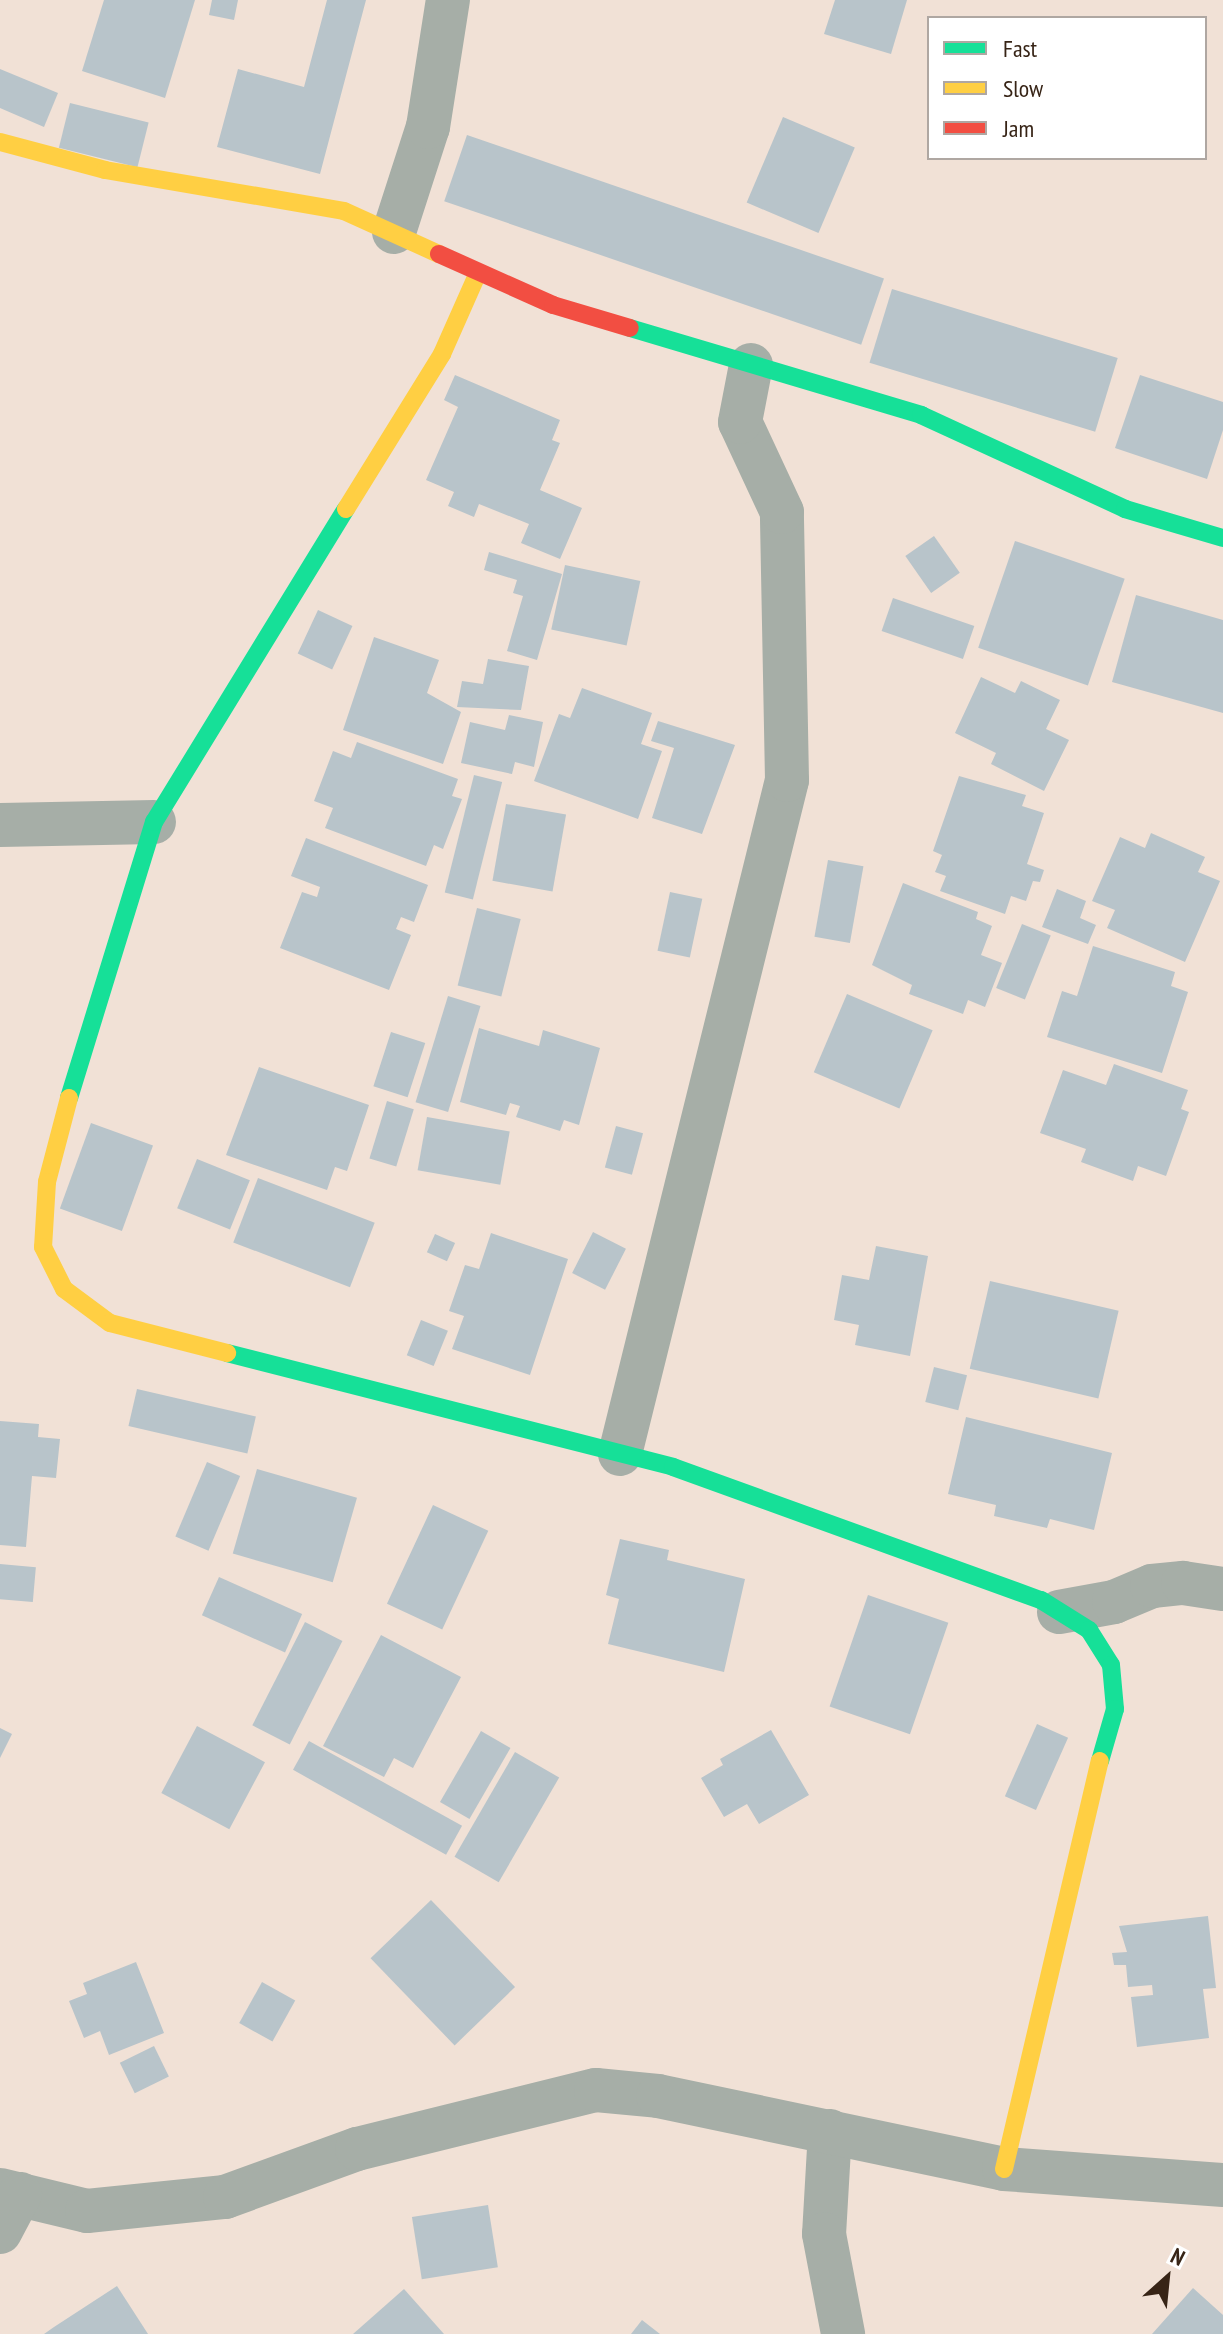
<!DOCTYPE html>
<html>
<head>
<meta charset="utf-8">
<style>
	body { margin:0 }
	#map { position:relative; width:1223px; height:2334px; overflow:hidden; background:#f1e1d6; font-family:"PT Sans Narrow",sans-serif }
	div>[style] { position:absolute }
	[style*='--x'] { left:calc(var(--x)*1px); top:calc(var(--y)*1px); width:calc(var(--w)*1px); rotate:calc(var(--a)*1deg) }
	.building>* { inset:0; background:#b8c4ca; transform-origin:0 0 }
	.street>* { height:44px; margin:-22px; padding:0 22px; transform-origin:22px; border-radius:22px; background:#a6aea7 }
	.fast>* { height:18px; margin:-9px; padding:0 9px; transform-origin:9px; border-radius:9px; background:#16e098 }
	.slow>* { height:18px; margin:-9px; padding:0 9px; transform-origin:9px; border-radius:9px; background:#ffcf43 }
	.jam>* { height:18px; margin:-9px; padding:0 9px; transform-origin:9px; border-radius:9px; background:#f24e42 }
	span { translate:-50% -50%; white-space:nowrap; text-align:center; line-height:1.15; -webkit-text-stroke:8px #fff; paint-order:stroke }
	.legend { position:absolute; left:927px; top:16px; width:280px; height:144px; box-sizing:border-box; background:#fff; border:2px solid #afa7a2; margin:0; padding:10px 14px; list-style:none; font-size:24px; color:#372416 }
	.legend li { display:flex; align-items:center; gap:16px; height:40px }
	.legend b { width:40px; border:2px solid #afa7a2 }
	.north { position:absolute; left:1127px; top:2238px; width:80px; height:80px; -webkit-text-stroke:6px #fff; paint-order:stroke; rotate:27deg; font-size:22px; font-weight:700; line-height:32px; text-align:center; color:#372416 }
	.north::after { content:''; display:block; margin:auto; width:28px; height:36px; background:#372416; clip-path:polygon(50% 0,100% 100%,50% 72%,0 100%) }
</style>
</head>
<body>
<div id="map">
	<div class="building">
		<i style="clip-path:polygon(104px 0,195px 0,165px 98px,82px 71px)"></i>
		<i style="clip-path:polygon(212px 0,238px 0,234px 20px,209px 15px)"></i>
		<i style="clip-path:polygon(327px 0,366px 0,320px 174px,217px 147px,238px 69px,304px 87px)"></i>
		<i style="clip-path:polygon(835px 0,907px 0,891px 54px,824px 34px)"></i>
		<i style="clip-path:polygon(0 69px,58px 93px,44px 127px,0 108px)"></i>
		<i style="left:70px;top:103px;width:81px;height:46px;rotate:14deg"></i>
		<i style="left:783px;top:117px;width:78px;height:93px;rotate:23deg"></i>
		<i style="left:467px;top:135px;width:441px;height:70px;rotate:19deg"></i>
		<i style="left:892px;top:289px;width:236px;height:77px;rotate:17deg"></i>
		<i style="clip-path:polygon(455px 375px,560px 420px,552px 440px,560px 443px,540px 490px,582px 508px,560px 559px,521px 543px,529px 524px,479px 504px,474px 517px,448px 506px,454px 492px,426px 480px,458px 407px,444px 400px)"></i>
		<i style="clip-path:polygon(1140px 375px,1223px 402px,1223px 430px,1207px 479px,1115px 448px)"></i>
		<i style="left:934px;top:536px;width:45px;height:35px;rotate:55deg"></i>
		<i style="left:1015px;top:541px;width:116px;height:113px;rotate:19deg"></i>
		<i style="clip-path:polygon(489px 552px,562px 574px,537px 660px,507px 651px,523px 596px,513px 593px,517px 580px,484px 570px)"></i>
		<i style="left:565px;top:565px;width:77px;height:66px;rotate:12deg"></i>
		<i style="clip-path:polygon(1136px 595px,1223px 620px,1223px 713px,1112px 682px)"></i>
		<i style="left:893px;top:598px;width:86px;height:35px;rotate:19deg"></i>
		<i style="left:318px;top:610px;width:38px;height:48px;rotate:25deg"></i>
		<i style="clip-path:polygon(374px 637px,439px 660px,427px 693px,461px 712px,443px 764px,343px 730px)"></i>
		<i style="clip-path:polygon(488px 659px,529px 666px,521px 710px,457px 707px,462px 681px,483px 684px)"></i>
		<i style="clip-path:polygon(981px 677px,1015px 693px,1021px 681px,1060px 700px,1046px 729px,1069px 740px,1044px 791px,991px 764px,996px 753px,955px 733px)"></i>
		<i style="clip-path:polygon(582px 688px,652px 713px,641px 744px,662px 751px,638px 819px,534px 781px,559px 714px,570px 718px)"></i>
		<i style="clip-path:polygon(509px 715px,543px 722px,534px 767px,515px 762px,512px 774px,461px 763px,470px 722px,505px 730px)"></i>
		<i style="clip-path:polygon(658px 721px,735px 745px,702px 834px,652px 818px,674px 748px,651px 741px)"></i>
		<i style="clip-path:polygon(357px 742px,458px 779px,452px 796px,462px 799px,443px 849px,434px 845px,426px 866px,325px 828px,333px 808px,314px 801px,333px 751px,351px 758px)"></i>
		<i style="left:474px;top:775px;width:29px;height:121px;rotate:14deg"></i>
		<i style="clip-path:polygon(959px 776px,1026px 795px,1022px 806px,1044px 813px,1027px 864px,1044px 870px,1040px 882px,1033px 881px,1026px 901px,1011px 896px,1005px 914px,940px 891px,946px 876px,935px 872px,942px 855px,933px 851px)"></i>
		<i style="left:506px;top:804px;width:61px;height:78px;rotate:10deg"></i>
		<i style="clip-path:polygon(1151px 833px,1205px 857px,1198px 872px,1220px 881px,1185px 962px,1107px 928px,1115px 910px,1092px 901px,1120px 837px,1145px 848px)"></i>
		<i style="clip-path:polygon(306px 838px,428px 885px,414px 922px,401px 917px,396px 929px,411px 935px,389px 990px,280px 948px,302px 892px,317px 897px,320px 887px,291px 876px)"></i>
		<i style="left:828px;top:860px;width:36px;height:78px;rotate:10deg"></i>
		<i style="clip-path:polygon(903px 883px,978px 912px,976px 919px,992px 926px,981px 955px,1002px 963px,985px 1007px,968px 1000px,963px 1014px,909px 994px,912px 985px,872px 965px)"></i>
		<i style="clip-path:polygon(1057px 889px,1086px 901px,1080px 918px,1096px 925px,1088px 944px,1042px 927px)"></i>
		<i style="left:670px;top:892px;width:33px;height:60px;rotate:12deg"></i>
		<i style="left:477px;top:908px;width:45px;height:80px;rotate:14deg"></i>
		<i style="left:1022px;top:924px;width:31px;height:69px;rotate:22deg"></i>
		<i style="clip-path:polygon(1093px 946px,1175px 972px,1171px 986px,1188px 992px,1162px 1073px,1047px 1037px,1062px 991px,1077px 996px)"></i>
		<i style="left:847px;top:994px;width:93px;height:85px;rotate:23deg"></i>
		<i style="left:448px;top:996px;width:34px;height:111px;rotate:17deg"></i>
		<i style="clip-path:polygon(479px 1028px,539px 1046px,543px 1030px,600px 1048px,579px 1125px,564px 1120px,560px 1131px,516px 1117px,520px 1106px,510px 1103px,506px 1115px,460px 1102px)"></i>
		<i style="left:391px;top:1032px;width:36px;height:57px;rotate:18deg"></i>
		<i style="clip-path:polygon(1114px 1064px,1188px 1090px,1181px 1109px,1189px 1112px,1166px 1176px,1138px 1166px,1133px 1181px,1081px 1162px,1086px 1149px,1040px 1133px,1063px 1070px,1106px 1085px)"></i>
		<i style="clip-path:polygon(259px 1067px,369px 1105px,347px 1171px,335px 1167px,327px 1190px,226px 1155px)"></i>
		<i style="left:387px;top:1101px;width:28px;height:60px;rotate:17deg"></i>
		<i style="left:427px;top:1117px;width:84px;height:54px;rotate:10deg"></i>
		<i style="left:91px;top:1123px;width:66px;height:91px;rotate:20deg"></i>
		<i style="left:616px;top:1126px;width:28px;height:43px;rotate:15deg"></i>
		<i style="left:197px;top:1159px;width:57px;height:53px;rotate:22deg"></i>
		<i style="left:258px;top:1178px;width:125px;height:69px;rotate:21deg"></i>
		<i style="left:593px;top:1232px;width:37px;height:46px;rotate:27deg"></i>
		<i style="clip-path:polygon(491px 1233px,568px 1259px,530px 1375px,452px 1349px,464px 1316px,449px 1311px,465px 1265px,479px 1269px)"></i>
		<i style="left:435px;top:1234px;width:22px;height:20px;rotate:24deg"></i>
		<i style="clip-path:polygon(876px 1246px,928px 1256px,910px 1356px,855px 1345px,859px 1325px,834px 1320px,842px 1275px,869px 1280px)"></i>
		<i style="left:990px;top:1281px;width:132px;height:90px;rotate:13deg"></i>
		<i style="left:421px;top:1320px;width:29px;height:38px;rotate:22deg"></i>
		<i style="left:934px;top:1367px;width:34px;height:36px;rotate:14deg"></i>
		<i style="left:137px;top:1389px;width:122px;height:38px;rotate:13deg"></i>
		<i style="clip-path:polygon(966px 1417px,1112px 1453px,1094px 1530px,1050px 1519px,1047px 1528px,994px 1516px,996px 1505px,948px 1494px)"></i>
		<i style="clip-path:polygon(0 1421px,39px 1424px,38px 1437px,60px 1439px,56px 1478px,32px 1476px,26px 1547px,0 1545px)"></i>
		<i style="left:207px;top:1462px;width:36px;height:81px;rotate:23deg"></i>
		<i style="left:257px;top:1469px;width:104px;height:88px;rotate:16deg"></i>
		<i style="left:433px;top:1505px;width:61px;height:109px;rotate:25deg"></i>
		<i style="clip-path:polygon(620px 1539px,669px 1550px,667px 1560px,745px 1579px,724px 1672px,608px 1644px,619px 1599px,606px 1595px)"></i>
		<i style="left:0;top:1564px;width:36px;height:35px;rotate:5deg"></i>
		<i style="left:219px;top:1577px;width:91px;height:42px;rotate:24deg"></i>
		<i style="left:868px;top:1595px;width:85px;height:118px;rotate:19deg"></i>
		<i style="left:305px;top:1622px;width:42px;height:116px;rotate:27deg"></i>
		<i style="clip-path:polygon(381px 1635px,461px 1677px,413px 1768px,394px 1758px,384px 1777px,323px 1746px)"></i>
		<i style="left:1037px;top:1724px;width:34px;height:79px;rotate:24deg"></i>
		<i style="left:197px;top:1726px;width:77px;height:76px;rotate:28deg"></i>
		<i style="clip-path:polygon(0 1728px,12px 1734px,0 1758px)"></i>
		<i style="clip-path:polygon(771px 1730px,809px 1795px,759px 1824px,747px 1804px,724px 1817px,701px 1778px,723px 1765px,720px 1759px)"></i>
		<i style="left:481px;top:1731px;width:34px;height:82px;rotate:30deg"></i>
		<i style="left:309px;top:1741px;width:175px;height:33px;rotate:29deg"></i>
		<i style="left:515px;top:1752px;width:51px;height:121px;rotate:30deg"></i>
		<i style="left:431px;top:1900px;width:121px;height:84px;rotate:46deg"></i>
		<i style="clip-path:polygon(1208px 1916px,1216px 1988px,1203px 1989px,1209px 2038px,1137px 2047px,1131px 1997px,1153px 1995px,1152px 1985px,1128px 1987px,1126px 1965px,1114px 1965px,1112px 1953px,1127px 1952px,1119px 1926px)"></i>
		<i style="clip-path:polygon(136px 1962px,164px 2033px,109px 2055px,100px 2031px,84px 2038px,69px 2001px,87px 1994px,83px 1983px)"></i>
		<i style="left:262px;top:1982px;width:38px;height:47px;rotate:29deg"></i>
		<i style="left:154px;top:2046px;width:34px;height:38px;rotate:64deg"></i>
		<i style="left:488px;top:2205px;width:63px;height:77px;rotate:81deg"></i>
		<i style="clip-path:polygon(117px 2286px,148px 2334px,44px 2334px,54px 2327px)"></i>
		<i style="clip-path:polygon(1193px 2288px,1223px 2315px,1223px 2334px,1152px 2334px)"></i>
		<i style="clip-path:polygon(404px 2289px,444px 2334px,353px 2334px)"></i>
		<i style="clip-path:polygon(642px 2320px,660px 2334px,631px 2334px)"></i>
	</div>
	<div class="street">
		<i style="--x:394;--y:232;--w:110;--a:-72.1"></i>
		<i style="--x:428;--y:127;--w:129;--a:-81.1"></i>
		<i style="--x:0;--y:825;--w:154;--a:-1.1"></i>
		<i style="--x:620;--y:1454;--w:694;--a:-76.08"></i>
		<i style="--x:787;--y:780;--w:268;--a:-91.1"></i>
		<i style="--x:782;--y:512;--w:99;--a:-115"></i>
		<i style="--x:740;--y:422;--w:58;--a:-79.1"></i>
		<i style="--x:1059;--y:1612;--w:56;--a:-10.3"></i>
		<i style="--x:1114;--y:1602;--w:41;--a:-22.8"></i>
		<i style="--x:1152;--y:1586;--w:31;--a:-6"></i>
		<i style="--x:1183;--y:1583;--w:40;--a:8.5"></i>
		<i style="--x:830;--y:2131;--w:103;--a:93.3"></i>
		<i style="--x:824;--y:2234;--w:102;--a:79.2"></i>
		<i style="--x:0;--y:2190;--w:89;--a:13.6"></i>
		<i style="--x:87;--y:2211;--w:139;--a:-5.8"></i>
		<i style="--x:225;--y:2197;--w:140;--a:-20"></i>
		<i style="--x:357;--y:2149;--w:246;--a:-13.9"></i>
		<i style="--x:596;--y:2090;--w:62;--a:5.5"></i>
		<i style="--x:658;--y:2096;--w:354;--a:11.9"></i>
		<i style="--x:1004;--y:2169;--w:220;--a:4.2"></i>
		<i style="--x:0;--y:2232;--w:43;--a:-62.2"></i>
	</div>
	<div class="fast">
		<i style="--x:630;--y:328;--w:304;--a:16.6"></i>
		<i style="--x:921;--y:415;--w:225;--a:24.7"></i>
		<i style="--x:1125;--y:509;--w:102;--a:16.5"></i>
		<i style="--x:69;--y:1098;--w:289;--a:-72.9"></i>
		<i style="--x:154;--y:822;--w:367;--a:-58.5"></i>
		<i style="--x:227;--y:1353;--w:460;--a:14.3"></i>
		<i style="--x:673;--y:1467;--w:391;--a:19.9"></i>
		<i style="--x:1041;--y:1600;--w:57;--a:32"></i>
		<i style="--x:1089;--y:1630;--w:41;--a:57.8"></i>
		<i style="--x:1111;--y:1665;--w:44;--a:84.8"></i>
		<i style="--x:1115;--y:1709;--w:54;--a:106.1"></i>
	</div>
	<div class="slow">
		<i style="--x:0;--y:142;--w:109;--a:14.9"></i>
		<i style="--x:105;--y:170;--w:242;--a:9.7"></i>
		<i style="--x:344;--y:211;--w:104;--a:24.4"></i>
		<i style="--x:346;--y:509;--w:182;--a:-58.2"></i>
		<i style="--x:442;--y:354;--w:86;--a:-66.1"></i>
		<i style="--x:69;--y:1098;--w:87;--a:104.7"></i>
		<i style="--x:47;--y:1182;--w:65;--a:93.5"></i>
		<i style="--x:43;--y:1247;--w:47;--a:63.4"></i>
		<i style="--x:64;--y:1289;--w:57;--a:36.5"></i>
		<i style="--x:110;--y:1323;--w:121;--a:14.4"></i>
		<i style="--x:1004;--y:2169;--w:419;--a:-76.8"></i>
	</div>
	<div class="jam">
		<i style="--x:439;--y:254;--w:125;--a:24.1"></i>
		<i style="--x:553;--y:305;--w:80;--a:16.6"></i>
	</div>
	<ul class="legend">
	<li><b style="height:10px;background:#16e098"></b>Fast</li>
	<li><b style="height:10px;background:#ffcf43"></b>Slow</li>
	<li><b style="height:10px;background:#f24e42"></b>Jam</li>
	</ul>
	<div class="north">N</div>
</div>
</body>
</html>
